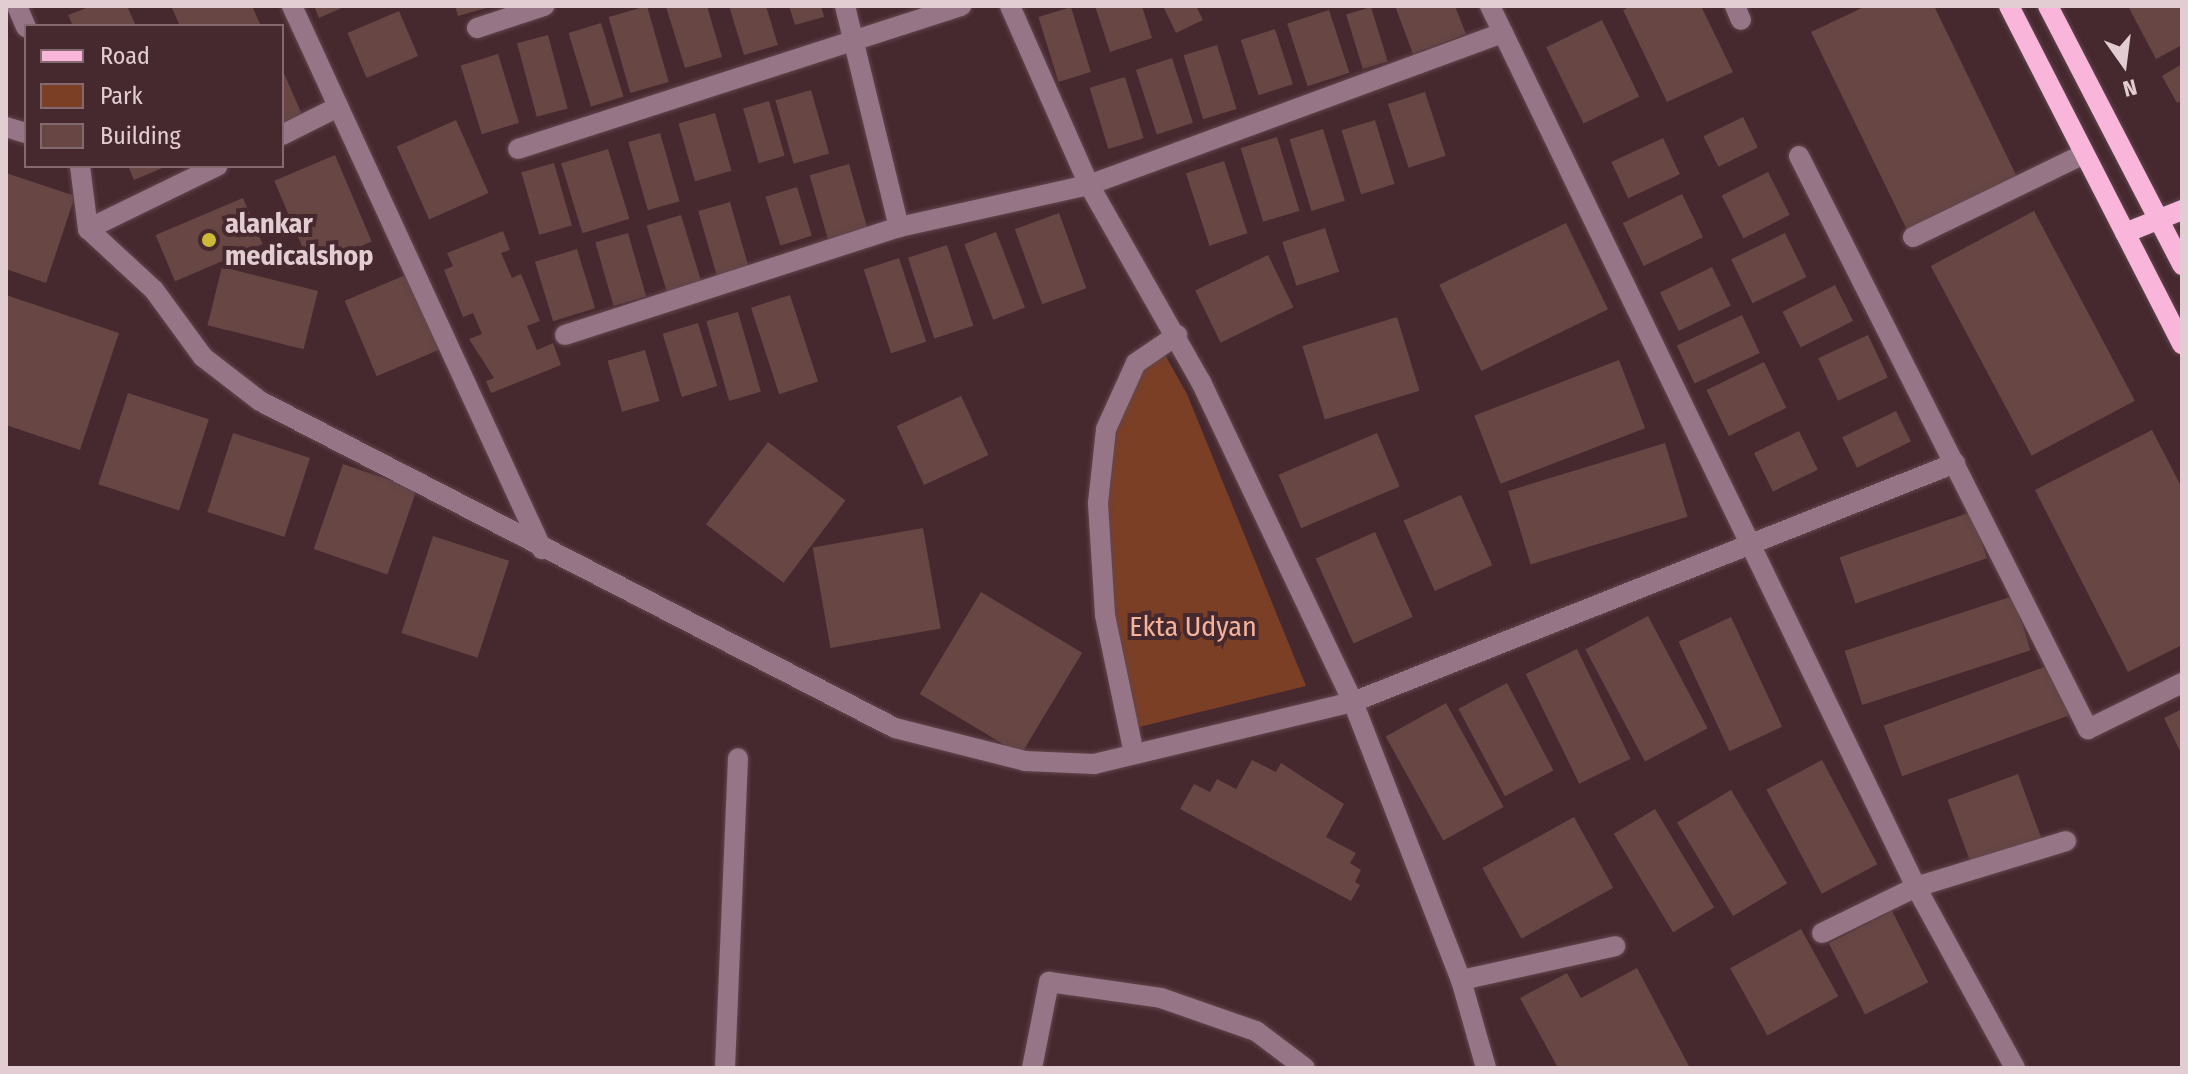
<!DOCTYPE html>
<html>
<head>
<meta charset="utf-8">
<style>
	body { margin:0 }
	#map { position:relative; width:2188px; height:1074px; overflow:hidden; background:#46282f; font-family:"Fira Sans Condensed",sans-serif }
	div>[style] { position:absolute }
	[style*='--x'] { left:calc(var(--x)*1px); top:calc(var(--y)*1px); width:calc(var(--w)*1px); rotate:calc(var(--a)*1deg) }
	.green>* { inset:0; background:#7b3f26 }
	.building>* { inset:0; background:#674644; transform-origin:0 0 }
	.roads { filter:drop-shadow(0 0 2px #62464c) drop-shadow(0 0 2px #62464c) }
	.minor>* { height:20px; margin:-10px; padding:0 10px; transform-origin:10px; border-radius:10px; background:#957586 }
	.major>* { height:20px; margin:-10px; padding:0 10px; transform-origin:10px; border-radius:10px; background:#f9b6da }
	.dots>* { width:22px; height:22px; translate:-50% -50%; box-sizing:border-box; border:4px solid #46282f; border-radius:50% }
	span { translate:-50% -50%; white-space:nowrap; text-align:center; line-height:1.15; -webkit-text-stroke:8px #46282f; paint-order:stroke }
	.poi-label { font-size:28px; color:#e2ced2; font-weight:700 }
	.left { translate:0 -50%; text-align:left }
	.park-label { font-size:28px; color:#f4b49b }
	.frame { position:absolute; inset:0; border:8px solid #e2ced2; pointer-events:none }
	.legend { position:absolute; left:24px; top:24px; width:260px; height:144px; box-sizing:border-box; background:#46282f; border:2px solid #846a70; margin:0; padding:10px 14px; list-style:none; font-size:24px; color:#e2ced2 }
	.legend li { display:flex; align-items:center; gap:16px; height:40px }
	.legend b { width:40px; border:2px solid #846a70 }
	.north { position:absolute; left:2084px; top:24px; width:80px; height:80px; -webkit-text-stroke:6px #46282f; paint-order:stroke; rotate:166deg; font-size:22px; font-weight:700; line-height:32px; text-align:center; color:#e2ced2 }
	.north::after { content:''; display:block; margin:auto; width:28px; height:36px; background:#e2ced2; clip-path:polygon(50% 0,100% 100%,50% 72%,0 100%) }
</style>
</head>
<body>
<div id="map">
	<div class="green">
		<i style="clip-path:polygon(1155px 337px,1187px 394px,1306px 686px,1127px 730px,1098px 484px,1131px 359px)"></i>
	</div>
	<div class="building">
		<i style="clip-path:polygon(91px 6px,127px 6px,136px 26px,73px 26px,68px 15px)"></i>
		<i style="clip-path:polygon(171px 6px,252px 6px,261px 26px,180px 26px)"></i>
		<i style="clip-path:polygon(314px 6px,346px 6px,319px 18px)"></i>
		<i style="clip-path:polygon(455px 6px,490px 6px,490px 7px,458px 16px)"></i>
		<i style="left:647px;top:6px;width:79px;height:40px;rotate:74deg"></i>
		<i style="clip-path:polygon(707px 6px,722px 57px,685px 68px,666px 7px)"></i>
		<i style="clip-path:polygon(729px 6px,766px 6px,778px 45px,744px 55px)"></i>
		<i style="clip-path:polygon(789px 6px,821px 6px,824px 17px,795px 25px)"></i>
		<i style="clip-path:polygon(1095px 6px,1142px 6px,1152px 38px,1110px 52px)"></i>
		<i style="clip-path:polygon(1163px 6px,1196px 6px,1203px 20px,1176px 33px)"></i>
		<i style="clip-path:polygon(1395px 6px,1455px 6px,1466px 34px,1413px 54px)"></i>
		<i style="clip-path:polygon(1631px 6px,1701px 6px,1733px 72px,1667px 102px,1623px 10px)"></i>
		<i style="clip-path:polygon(1866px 6px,1934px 6px,2017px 177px,1907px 230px,1811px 32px)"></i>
		<i style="clip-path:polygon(2128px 6px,2182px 6px,2182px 45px,2156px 59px)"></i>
		<i style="left:1071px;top:7px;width:68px;height:34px;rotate:73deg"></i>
		<i style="left:1371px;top:7px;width:57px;height:26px;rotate:73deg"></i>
		<i style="left:1329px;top:10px;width:66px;height:44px;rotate:72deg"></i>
		<i style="left:399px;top:11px;width:49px;height:56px;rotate:67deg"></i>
		<i style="left:1602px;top:20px;width:85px;height:62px;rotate:64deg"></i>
		<i style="left:601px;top:23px;width:77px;height:34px;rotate:73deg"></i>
		<i style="left:1275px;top:29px;width:58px;height:36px;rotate:72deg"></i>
		<i style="left:548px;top:35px;width:76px;height:32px;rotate:75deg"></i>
		<i style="left:1217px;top:45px;width:67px;height:35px;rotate:73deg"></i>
		<i style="left:498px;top:54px;width:72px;height:39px;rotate:73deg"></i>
		<i style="left:1172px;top:58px;width:68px;height:38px;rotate:72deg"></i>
		<i style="clip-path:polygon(2182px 64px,2182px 100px,2177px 103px,2162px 76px)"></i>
		<i style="clip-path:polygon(282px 69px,304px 119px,282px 129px)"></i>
		<i style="left:1125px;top:77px;width:64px;height:37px;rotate:73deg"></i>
		<i style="left:811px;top:90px;width:66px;height:37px;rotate:74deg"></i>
		<i style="left:1425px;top:92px;width:67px;height:39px;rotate:72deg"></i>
		<i style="left:769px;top:101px;width:57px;height:27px;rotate:74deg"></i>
		<i style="left:715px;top:113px;width:60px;height:38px;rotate:74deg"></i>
		<i style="left:1743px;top:117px;width:34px;height:44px;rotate:64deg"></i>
		<i style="left:456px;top:120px;width:80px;height:65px;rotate:66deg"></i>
		<i style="left:1375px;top:120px;width:67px;height:35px;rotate:73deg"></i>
		<i style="left:1323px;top:129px;width:75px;height:35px;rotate:73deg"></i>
		<i style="left:660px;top:133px;width:71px;height:33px;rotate:74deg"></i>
		<i style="left:1277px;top:137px;width:77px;height:38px;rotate:73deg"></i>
		<i style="left:1663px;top:138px;width:40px;height:57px;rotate:65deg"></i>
		<i style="left:608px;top:149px;width:73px;height:49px;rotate:73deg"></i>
		<i style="left:335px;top:155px;width:94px;height:66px;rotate:67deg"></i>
		<i style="left:1224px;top:161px;width:76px;height:40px;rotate:72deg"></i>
		<i style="left:554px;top:163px;width:65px;height:34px;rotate:74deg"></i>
		<i style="left:849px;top:164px;width:66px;height:41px;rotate:74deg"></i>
		<i style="clip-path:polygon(128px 166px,167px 166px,134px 180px)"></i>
		<i style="left:1768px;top:172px;width:48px;height:52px;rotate:63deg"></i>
		<i style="clip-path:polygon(6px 173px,75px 196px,46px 283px,6px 269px)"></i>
		<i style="left:797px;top:187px;width:51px;height:33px;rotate:73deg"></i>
		<i style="left:1682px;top:194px;width:48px;height:66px;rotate:64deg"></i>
		<i style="left:243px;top:198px;width:50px;height:95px;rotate:67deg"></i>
		<i style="left:730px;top:202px;width:69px;height:33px;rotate:74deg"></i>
		<i style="left:2034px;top:211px;width:215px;height:117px;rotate:62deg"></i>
		<i style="left:1059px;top:213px;width:80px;height:47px;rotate:70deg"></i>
		<i style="left:681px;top:215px;width:70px;height:36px;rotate:73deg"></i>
		<i style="left:1566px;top:223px;width:96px;height:141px;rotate:64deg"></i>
		<i style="left:1325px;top:228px;width:46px;height:45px;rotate:72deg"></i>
		<i style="clip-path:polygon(503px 231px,510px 250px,501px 253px,512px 278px,521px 274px,540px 321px,527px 326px,537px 350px,553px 343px,561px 365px,491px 393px,486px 381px,494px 378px,469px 339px,482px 334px,473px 313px,463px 317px,444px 270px,453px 266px,447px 253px)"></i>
		<i style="left:996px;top:232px;width:81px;height:34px;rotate:69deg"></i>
		<i style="left:628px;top:233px;width:66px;height:34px;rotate:74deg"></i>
		<i style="left:1785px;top:233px;width:49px;height:60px;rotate:64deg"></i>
		<i style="left:947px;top:245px;width:85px;height:41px;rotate:72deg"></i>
		<i style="left:577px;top:249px;width:62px;height:44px;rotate:73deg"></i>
		<i style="left:1268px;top:255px;width:58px;height:81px;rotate:64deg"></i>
		<i style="left:899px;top:258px;width:88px;height:37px;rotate:72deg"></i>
		<i style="left:222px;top:267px;width:99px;height:60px;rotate:14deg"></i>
		<i style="left:1712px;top:267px;width:43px;height:58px;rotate:64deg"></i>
		<i style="left:410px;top:273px;width:82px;height:71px;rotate:67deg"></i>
		<i style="left:1835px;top:285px;width:40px;height:59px;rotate:63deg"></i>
		<i style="clip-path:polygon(6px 295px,119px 333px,80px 450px,6px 425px)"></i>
		<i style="left:790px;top:295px;width:91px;height:41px;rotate:72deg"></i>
		<i style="left:738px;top:312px;width:83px;height:33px;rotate:74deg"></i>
		<i style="left:1742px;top:315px;width:42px;height:72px;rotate:65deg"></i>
		<i style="left:1397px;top:317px;width:77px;height:99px;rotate:73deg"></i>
		<i style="left:698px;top:323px;width:66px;height:37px;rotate:73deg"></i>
		<i style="left:1868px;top:335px;width:47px;height:55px;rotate:65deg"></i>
		<i style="left:645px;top:350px;width:53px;height:39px;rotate:74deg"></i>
		<i style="left:1619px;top:360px;width:73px;height:155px;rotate:69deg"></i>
		<i style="left:1764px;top:362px;width:51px;height:64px;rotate:64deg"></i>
		<i style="left:128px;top:393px;width:85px;height:96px;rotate:18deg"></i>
		<i style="left:961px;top:396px;width:65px;height:71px;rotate:65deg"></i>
		<i style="left:1896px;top:411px;width:34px;height:60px;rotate:64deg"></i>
		<i style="clip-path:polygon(2152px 430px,2182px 488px,2182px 645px,2128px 672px,2035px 490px)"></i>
		<i style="left:1799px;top:431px;width:43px;height:50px;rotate:64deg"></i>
		<i style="left:233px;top:433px;width:81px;height:83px;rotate:18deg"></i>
		<i style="left:1377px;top:433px;width:58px;height:107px;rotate:67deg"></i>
		<i style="left:768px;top:442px;width:97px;height:103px;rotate:37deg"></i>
		<i style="left:1665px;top:443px;width:77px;height:164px;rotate:73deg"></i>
		<i style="left:343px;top:464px;width:78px;height:90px;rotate:19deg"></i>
		<i style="left:1461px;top:495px;width:77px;height:63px;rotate:66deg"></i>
		<i style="left:1971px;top:512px;width:49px;height:139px;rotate:71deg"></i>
		<i style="left:923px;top:528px;width:102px;height:112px;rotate:80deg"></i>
		<i style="left:1375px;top:532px;width:93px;height:65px;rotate:66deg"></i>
		<i style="left:433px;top:536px;width:80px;height:102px;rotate:18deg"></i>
		<i style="left:981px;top:592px;width:118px;height:119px;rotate:31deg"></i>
		<i style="left:2013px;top:596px;width:57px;height:177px;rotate:72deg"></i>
		<i style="left:1648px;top:616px;width:127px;height:71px;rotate:62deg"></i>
		<i style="left:1731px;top:617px;width:121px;height:58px;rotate:65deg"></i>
		<i style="left:1577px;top:649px;width:122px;height:57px;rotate:64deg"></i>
		<i style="left:2050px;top:665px;width:54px;height:177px;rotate:70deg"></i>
		<i style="left:1507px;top:683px;width:99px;height:55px;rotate:62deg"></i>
		<i style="left:1446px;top:703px;width:119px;height:69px;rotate:61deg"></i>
		<i style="clip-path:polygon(2182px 709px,2182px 755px,2164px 718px)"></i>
		<i style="clip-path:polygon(1252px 760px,1276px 772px,1281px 763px,1344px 804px,1326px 837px,1356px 853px,1350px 863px,1361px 870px,1355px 882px,1360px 885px,1351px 901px,1180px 809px,1194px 784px,1210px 792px,1217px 779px,1236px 789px)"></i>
		<i style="left:1822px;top:760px;width:118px;height:63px;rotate:62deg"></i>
		<i style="left:2018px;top:774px;width:71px;height:75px;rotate:70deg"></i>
		<i style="left:1731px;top:790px;width:109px;height:63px;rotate:59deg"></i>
		<i style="left:1655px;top:809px;width:115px;height:48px;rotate:59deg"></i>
		<i style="left:1574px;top:817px;width:81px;height:105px;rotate:61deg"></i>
		<i style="left:1892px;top:911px;width:80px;height:71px;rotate:63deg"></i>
		<i style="left:1801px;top:929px;width:77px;height:81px;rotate:61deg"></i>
		<i style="clip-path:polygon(1637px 968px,1690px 1068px,1558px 1068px,1520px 998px,1567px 973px,1581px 998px)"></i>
	</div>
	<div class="roads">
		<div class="minor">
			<i style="--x:17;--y:6;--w:23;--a:67"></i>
			<i style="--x:292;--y:6;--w:598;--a:65.28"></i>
			<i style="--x:845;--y:6;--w:228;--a:76.3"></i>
			<i style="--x:1010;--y:6;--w:196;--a:66.2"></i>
			<i style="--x:1089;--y:185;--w:227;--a:60.4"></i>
			<i style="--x:1201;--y:382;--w:354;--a:64.6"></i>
			<i style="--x:1353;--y:702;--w:298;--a:68.8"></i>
			<i style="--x:1461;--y:980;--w:91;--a:74.1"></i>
			<i style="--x:1490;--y:6;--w:979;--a:64.19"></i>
			<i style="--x:1916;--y:887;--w:206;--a:61.3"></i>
			<i style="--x:1735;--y:6;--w:15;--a:67"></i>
			<i style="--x:477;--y:28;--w:71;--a:-18.2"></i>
			<i style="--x:6;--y:127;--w:21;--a:17"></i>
			<i style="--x:282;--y:135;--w:63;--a:-26.6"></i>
			<i style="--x:518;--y:149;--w:466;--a:-17.9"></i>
			<i style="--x:1799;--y:156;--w:642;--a:63.24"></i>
			<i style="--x:2088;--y:729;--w:105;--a:-26.1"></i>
			<i style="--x:80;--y:166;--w:64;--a:82.8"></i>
			<i style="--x:88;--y:229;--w:90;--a:42.7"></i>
			<i style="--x:154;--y:290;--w:83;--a:53.8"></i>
			<i style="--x:203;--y:357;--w:72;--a:37.7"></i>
			<i style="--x:260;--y:401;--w:714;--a:27.25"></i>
			<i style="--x:895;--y:728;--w:134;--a:14.2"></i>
			<i style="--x:1025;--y:761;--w:69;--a:2.5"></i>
			<i style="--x:1094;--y:764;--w:266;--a:-13.5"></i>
			<i style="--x:1353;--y:702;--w:648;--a:-21.65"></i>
			<i style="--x:88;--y:229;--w:144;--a:-26"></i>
			<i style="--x:1913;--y:237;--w:190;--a:-25.9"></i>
			<i style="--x:565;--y:335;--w:351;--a:-17.9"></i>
			<i style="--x:899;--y:227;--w:195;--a:-12.5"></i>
			<i style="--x:1089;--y:185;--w:441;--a:-20.2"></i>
			<i style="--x:1134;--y:754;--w:142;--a:-101.8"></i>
			<i style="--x:1105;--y:615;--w:112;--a:-93.6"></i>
			<i style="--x:1098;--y:503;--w:74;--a:-83.8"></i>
			<i style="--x:1106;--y:429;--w:72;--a:-65.6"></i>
			<i style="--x:1136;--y:363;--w:50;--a:-34.3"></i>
			<i style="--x:1822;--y:933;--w:105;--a:-26.1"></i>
			<i style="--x:1916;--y:887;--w:157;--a:-17"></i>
			<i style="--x:1461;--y:980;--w:158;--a:-12.4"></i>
			<i style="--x:725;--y:1068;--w:310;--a:-87.6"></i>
			<i style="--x:1032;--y:1068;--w:88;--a:-78.8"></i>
			<i style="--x:1049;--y:982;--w:113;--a:8.1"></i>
			<i style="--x:1161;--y:998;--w:101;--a:19.2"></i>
			<i style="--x:1256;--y:1031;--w:61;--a:37.1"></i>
		</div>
		<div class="major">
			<i style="--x:2009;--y:6;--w:380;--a:62.9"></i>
			<i style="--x:2048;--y:6;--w:292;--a:62.6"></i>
			<i style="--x:2125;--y:233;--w:61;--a:-22"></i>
		</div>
	</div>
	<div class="dots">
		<i style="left:209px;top:240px;background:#cdb938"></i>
	</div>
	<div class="poi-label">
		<span class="left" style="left:225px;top:240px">alankar<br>medicalshop</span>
	</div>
	<div class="park-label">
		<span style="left:1193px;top:627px">Ekta Udyan</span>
	</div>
	<div class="frame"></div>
	<ul class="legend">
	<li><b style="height:10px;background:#f9b6da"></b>Road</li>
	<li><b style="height:22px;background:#7b3f26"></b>Park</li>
	<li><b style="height:22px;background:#674644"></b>Building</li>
	</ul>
	<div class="north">N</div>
</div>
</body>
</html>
